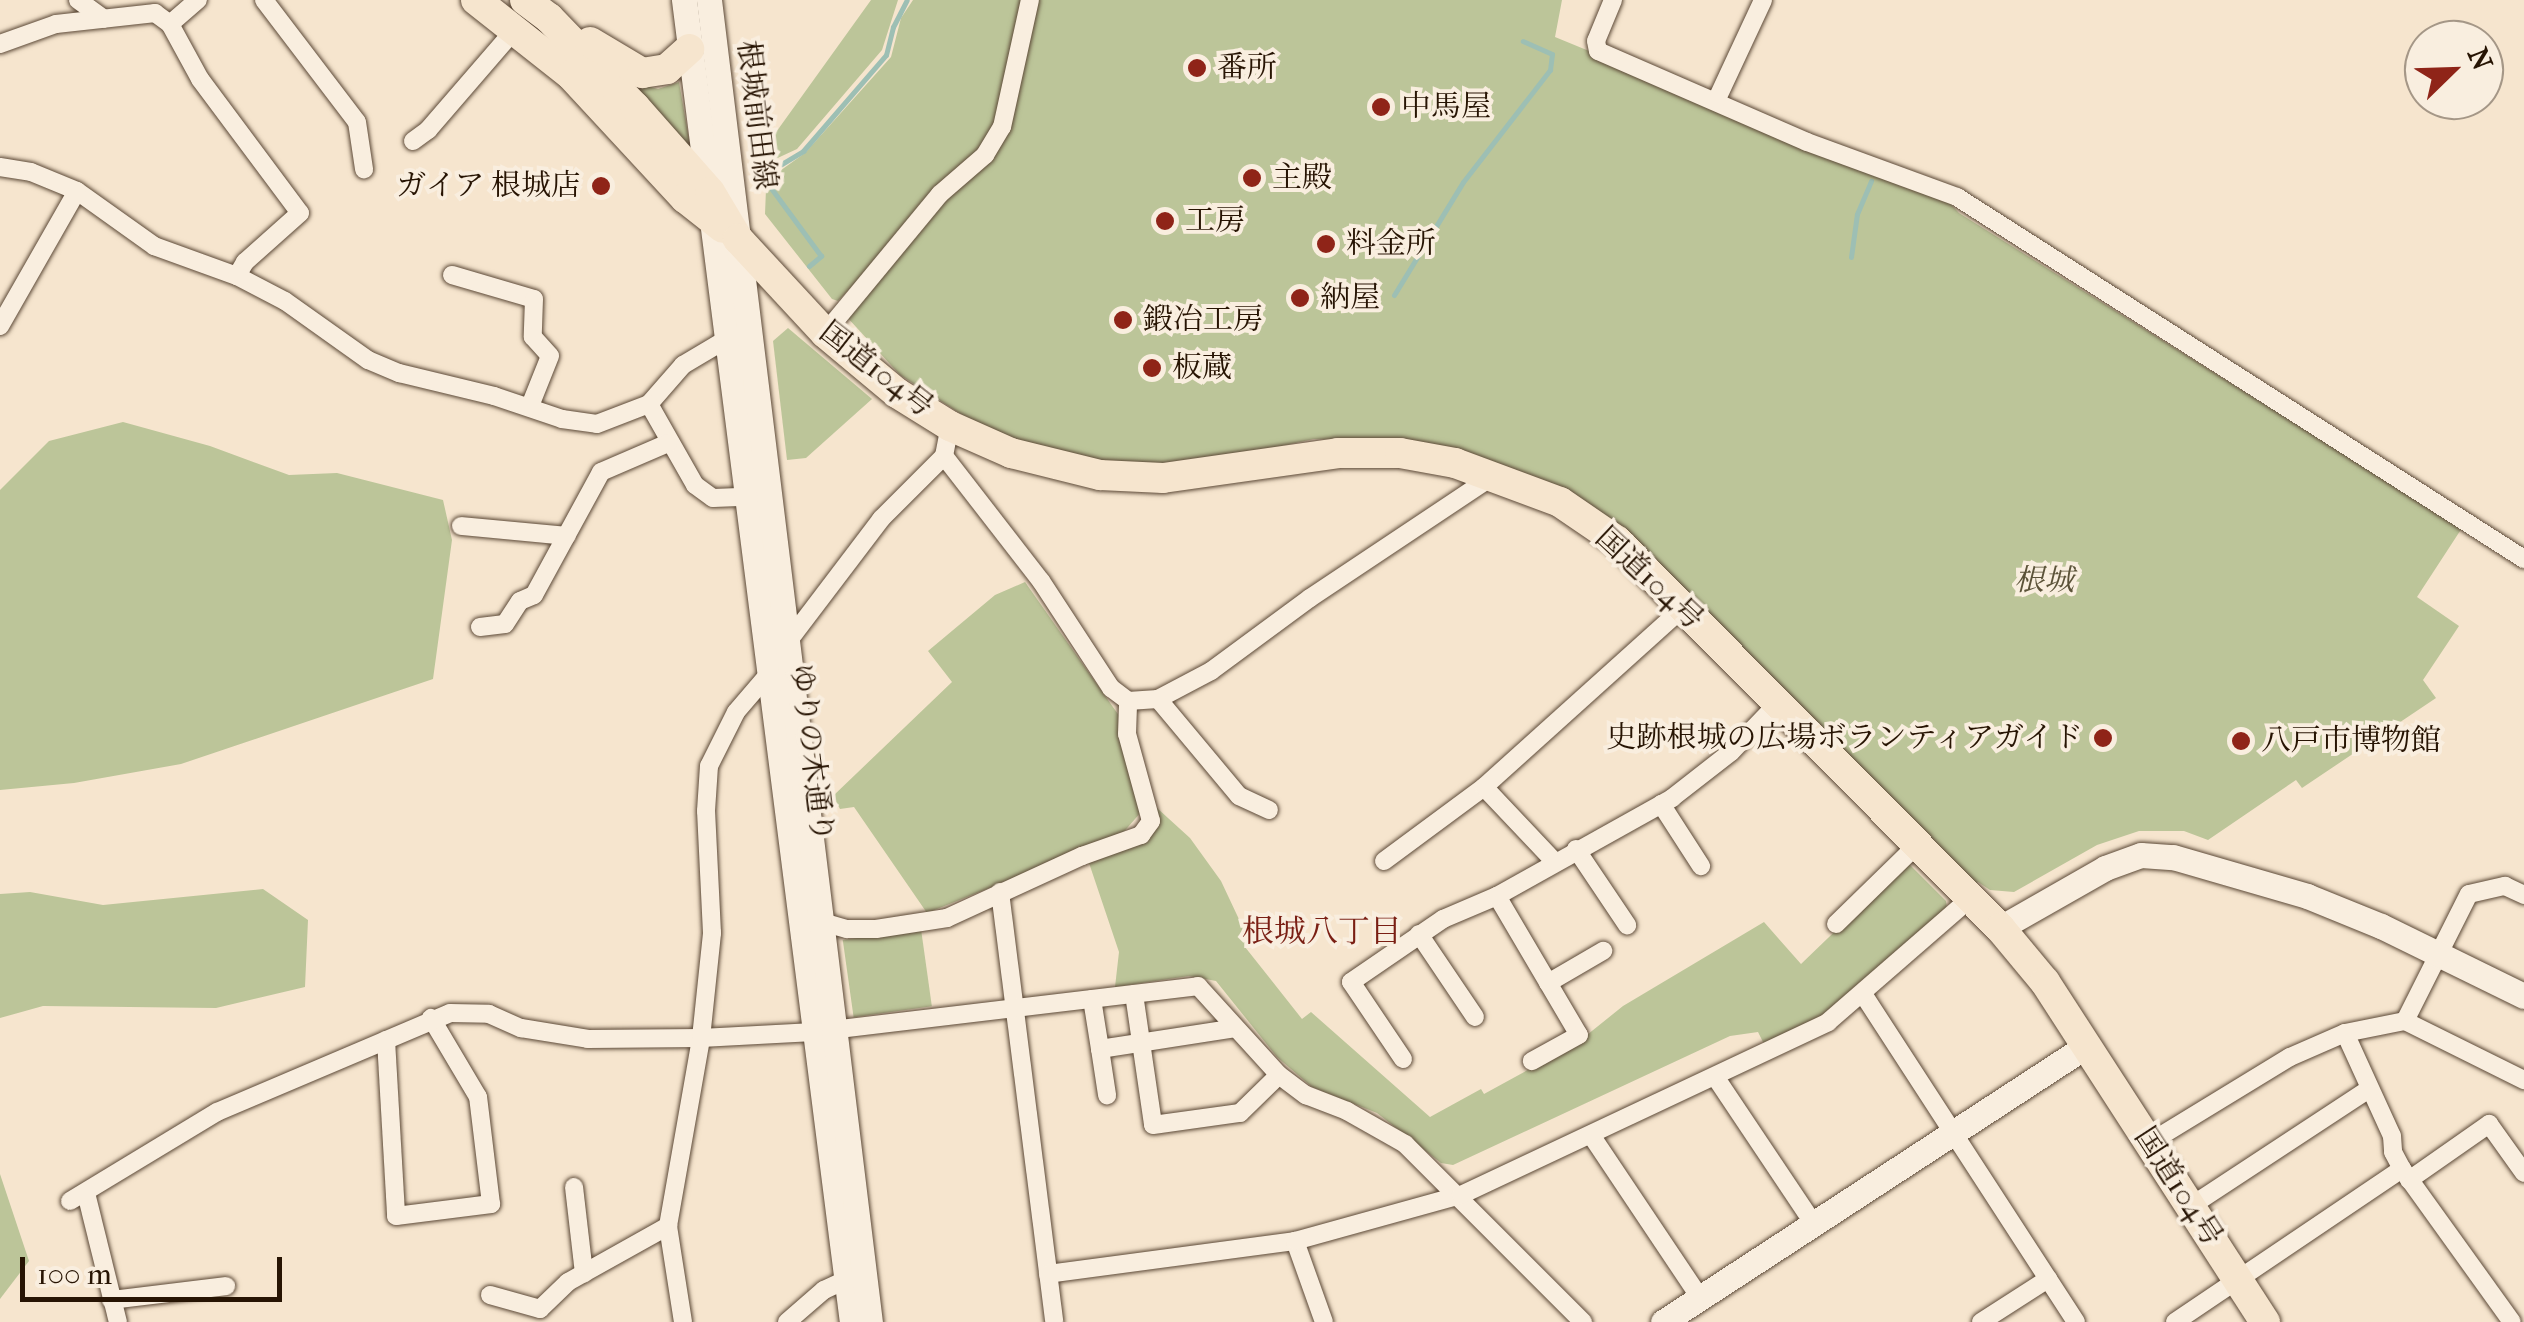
<!DOCTYPE html>
<html>
<head>
<meta charset="utf-8">
<style>
	body { margin:0 }
	#map { position:relative; width:2524px; height:1322px; overflow:hidden; background:#f6e5ce; font-family:"IM FELL French Canon","Noto Serif JP",serif }
	div>[style] { position:absolute }
	[style*='--x'] { left:calc(var(--x)*1px); top:calc(var(--y)*1px); width:calc(var(--w)*1px); rotate:calc(var(--a)*1deg) }
	.green>* { inset:0; background:#bcc599; transform-origin:0 0 }
	.stream>* { height:5px; margin:-2.5px; padding:0 2.5px; transform-origin:2.5px; border-radius:2.5px; background:#9dbfb4 }
	.roads { filter:drop-shadow(0 0 2px #5b4836) drop-shadow(0 0 2px #5b4836) }
	.street>* { height:18px; margin:-9px; padding:0 9px; transform-origin:9px; border-radius:9px; background:#f9eedf }
	.secondary>* { height:25px; margin:-12.5px; padding:0 12.5px; transform-origin:12.5px; border-radius:12.5px; background:#f9eedf }
	.highway>* { height:30px; margin:-15px; padding:0 15px; transform-origin:15px; border-radius:15px; background:#f6e5ce }
	.dots>* { width:28px; height:28px; translate:-50% -50%; box-sizing:border-box; border:5px solid #f9eedf; border-radius:50% }
	span { translate:-50% -50%; white-space:nowrap; text-align:center; line-height:1.15; -webkit-text-stroke:8px #f9eedf; paint-order:stroke }
	.poi-label { font-size:30px; color:#271403 }
	.left { translate:0 -50%; text-align:left }
	.right { translate:-100% -50%; text-align:right }
	.street-label { font-size:30px; color:#271403 }
	.park-label { font-size:30px; color:#5b5238; font-style:italic }
	.neighbourhood-label { font-size:32px; color:#7a1f14 }
	.north { position:absolute; left:2404px; top:20px; width:100px; height:100px; box-sizing:border-box; background:#f9eedf; border:2px solid #a59787; border-radius:50%; rotate:67deg; font-size:28px; font-weight:700; line-height:40px; text-align:center; color:#271403 }
	.north::after { content:''; display:block; margin:auto; width:35px; height:45px; background:#8f2418; clip-path:polygon(50% 0,100% 100%,50% 72%,0 100%) }
	.scale { position:absolute; left:20px; top:1257px; width:262px; height:45px; box-sizing:border-box; border:5px solid #271403; border-top:0; padding-left:12px; font-size:30px; line-height:35px; white-space:nowrap; color:#271403; -webkit-text-stroke:8px #f9eedf; paint-order:stroke }
</style>
</head>
<body>
<div id="map">
	<div class="green">
		<i style="clip-path:polygon(871px 0,898px 0,882px 50px,797px 149px,769px 162px,758px 143px,774px 135px)"></i>
		<i style="clip-path:polygon(913px 0,1022px 0,1002px 109px,986px 145px,838px 301px,832px 299px,765px 214px,766px 189px,770px 178px,805px 153px,891px 57px,901px 18px)"></i>
		<i style="clip-path:polygon(1034px 0,1562px 0,1555px 37px,1944px 197px,1959px 213px,2462px 528px,2417px 597px,2459px 626px,2423px 680px,2436px 698px,2302px 788px,2296px 780px,2208px 840px,2184px 831px,2139px 831px,2097px 845px,2014px 892px,1990px 890px,1978px 882px,1971px 887px,1637px 542px,1373px 441px,1314px 439px,1204px 463px,1114px 465px,1017px 443px,975px 423px,900px 375px,846px 316px,943px 197px,993px 152px)"></i>
		<i style="clip-path:polygon(679px 82px,690px 145px,684px 146px,632px 87px,636px 83px,658px 89px)"></i>
		<i style="clip-path:polygon(788px 328px,872px 399px,806px 458px,787px 460px,773px 341px)"></i>
		<i style="clip-path:polygon(123px 422px,210px 446px,289px 475px,337px 473px,443px 500px,452px 540px,433px 679px,181px 764px,74px 783px,0 790px,0 490px,49px 441px)"></i>
		<i style="clip-path:polygon(1025px 582px,1120px 717px,1142px 811px,1121px 835px,927px 913px,854px 807px,840px 809px,833px 796px,952px 682px,928px 651px,995px 595px)"></i>
		<i style="clip-path:polygon(1157px 808px,1190px 838px,1221px 881px,1245px 932px,1245px 947px,1302px 1019px,1311px 1012px,1430px 1117px,1481px 1089px,1484px 1094px,1577px 1043px,1623px 1006px,1764px 922px,1801px 964px,1907px 862px,1946px 901px,1947px 908px,1825px 1014px,1765px 1046px,1758px 1032px,1730px 1036px,1453px 1165px,1441px 1163px,1377px 1113px,1312px 1087px,1277px 1057px,1216px 981px,1189px 976px,1115px 987px,1119px 952px,1089px 863px,1143px 841px,1155px 825px)"></i>
		<i style="clip-path:polygon(263px 889px,308px 920px,305px 987px,216px 1008px,43px 1006px,0 1018px,0 894px,30px 892px,103px 905px)"></i>
		<i style="left:921px;top:929px;width:78px;height:79px;rotate:82deg"></i>
		<i style="clip-path:polygon(0 1174px,29px 1261px,0 1299px)"></i>
	</div>
	<div class="stream">
		<i style="--x:1851;--y:257;--w:43;--a:-82.1"></i>
		<i style="--x:1857;--y:214;--w:36;--a:-67"></i>
		<i style="--x:809;--y:266;--w:16;--a:-40"></i>
		<i style="--x:821;--y:256;--w:94;--a:-126.4"></i>
		<i style="--x:765;--y:180;--w:10;--a:-61"></i>
		<i style="--x:770;--y:171;--w:39;--a:-31"></i>
		<i style="--x:803;--y:151;--w:127;--a:-49.2"></i>
		<i style="--x:886;--y:55;--w:29;--a:-76"></i>
		<i style="--x:893;--y:27;--w:30;--a:-63"></i>
		<i style="--x:1394;--y:295;--w:132;--a:-58.6"></i>
		<i style="--x:1463;--y:182;--w:142;--a:-52.2"></i>
		<i style="--x:1550;--y:70;--w:16;--a:-83"></i>
		<i style="--x:1552;--y:54;--w:32;--a:-156"></i>
	</div>
	<div class="roads">
		<div class="street">
			<i style="--x:78;--y:0;--w:32;--a:36"></i>
			<i style="--x:264;--y:0;--w:153;--a:52.7"></i>
			<i style="--x:357;--y:122;--w:48;--a:81.5"></i>
			<i style="--x:1613;--y:0;--w:44;--a:112.5"></i>
			<i style="--x:1596;--y:41;--w:10;--a:79"></i>
			<i style="--x:1598;--y:51;--w:228;--a:23.5"></i>
			<i style="--x:1807;--y:142;--w:160;--a:20.1"></i>
			<i style="--x:1957;--y:197;--w:673;--a:32.56"></i>
			<i style="--x:170;--y:24;--w:37;--a:-41"></i>
			<i style="--x:0;--y:44;--w:59;--a:-19.7"></i>
			<i style="--x:56;--y:24;--w:100;--a:-6.3"></i>
			<i style="--x:155;--y:13;--w:19;--a:36"></i>
			<i style="--x:170;--y:24;--w:63;--a:61.4"></i>
			<i style="--x:200;--y:79;--w:167;--a:53.3"></i>
			<i style="--x:300;--y:213;--w:74;--a:138.3"></i>
			<i style="--x:245;--y:262;--w:16;--a:120"></i>
			<i style="--x:1716;--y:101;--w:111;--a:-65"></i>
			<i style="--x:413;--y:141;--w:19;--a:-36"></i>
			<i style="--x:428;--y:130;--w:135;--a:-49.2"></i>
			<i style="--x:0;--y:167;--w:31;--a:9"></i>
			<i style="--x:31;--y:172;--w:50;--a:22.4"></i>
			<i style="--x:77;--y:191;--w:95;--a:35.5"></i>
			<i style="--x:154;--y:246;--w:88;--a:19.9"></i>
			<i style="--x:237;--y:276;--w:54;--a:27.5"></i>
			<i style="--x:285;--y:301;--w:102;--a:35.4"></i>
			<i style="--x:368;--y:360;--w:34;--a:23"></i>
			<i style="--x:399;--y:373;--w:98;--a:13.6"></i>
			<i style="--x:494;--y:396;--w:72;--a:18.7"></i>
			<i style="--x:562;--y:419;--w:35;--a:8"></i>
			<i style="--x:597;--y:424;--w:56;--a:-21"></i>
			<i style="--x:649;--y:404;--w:52;--a:-48.9"></i>
			<i style="--x:683;--y:365;--w:49;--a:-30.8"></i>
			<i style="--x:452;--y:275;--w:85;--a:16.3"></i>
			<i style="--x:534;--y:299;--w:38;--a:92"></i>
			<i style="--x:533;--y:337;--w:25;--a:48"></i>
			<i style="--x:550;--y:356;--w:54;--a:111.8"></i>
			<i style="--x:0;--y:326;--w:155;--a:-60.3"></i>
			<i style="--x:825;--y:333;--w:180;--a:-50.4"></i>
			<i style="--x:940;--y:194;--w:60;--a:-40.9"></i>
			<i style="--x:985;--y:155;--w:33;--a:-59"></i>
			<i style="--x:1002;--y:127;--w:130;--a:-77.6"></i>
			<i style="--x:649;--y:404;--w:93;--a:60.4"></i>
			<i style="--x:695;--y:485;--w:22;--a:36"></i>
			<i style="--x:713;--y:498;--w:33;--a:-2"></i>
			<i style="--x:944;--y:456;--w:158;--a:52.2"></i>
			<i style="--x:1041;--y:581;--w:128;--a:56.8"></i>
			<i style="--x:1111;--y:688;--w:21;--a:37"></i>
			<i style="--x:1128;--y:701;--w:30;--a:-4"></i>
			<i style="--x:1158;--y:699;--w:60;--a:-27.8"></i>
			<i style="--x:1211;--y:671;--w:123;--a:-36.4"></i>
			<i style="--x:1310;--y:598;--w:220;--a:-33.7"></i>
			<i style="--x:461;--y:526;--w:106;--a:5.4"></i>
			<i style="--x:480;--y:627;--w:25;--a:-7"></i>
			<i style="--x:505;--y:624;--w:27;--a:-57"></i>
			<i style="--x:520;--y:601;--w:15;--a:-23"></i>
			<i style="--x:534;--y:595;--w:140;--a:-61.4"></i>
			<i style="--x:601;--y:472;--w:73;--a:-23.4"></i>
			<i style="--x:784;--y:647;--w:161;--a:-52.8"></i>
			<i style="--x:881;--y:519;--w:89;--a:-45"></i>
			<i style="--x:944;--y:456;--w:31;--a:-79"></i>
			<i style="--x:1158;--y:699;--w:126;--a:50.1"></i>
			<i style="--x:1239;--y:796;--w:33;--a:25"></i>
			<i style="--x:1484;--y:787;--w:102;--a:46.6"></i>
			<i style="--x:1661;--y:804;--w:74;--a:57.2"></i>
			<i style="--x:1576;--y:849;--w:92;--a:56.1"></i>
			<i style="--x:1384;--y:861;--w:124;--a:-36.5"></i>
			<i style="--x:1484;--y:787;--w:268;--a:-42"></i>
			<i style="--x:1000;--y:892;--w:433;--a:82.8"></i>
			<i style="--x:1497;--y:896;--w:161;--a:59.5"></i>
			<i style="--x:1579;--y:1035;--w:54;--a:151"></i>
			<i style="--x:822;--y:922;--w:26;--a:16"></i>
			<i style="--x:847;--y:929;--w:29;--a:0"></i>
			<i style="--x:876;--y:929;--w:72;--a:-8.8"></i>
			<i style="--x:947;--y:918;--w:149;--a:-24.7"></i>
			<i style="--x:1082;--y:856;--w:63;--a:-19.6"></i>
			<i style="--x:1141;--y:835;--w:17;--a:-54"></i>
			<i style="--x:1151;--y:821;--w:90;--a:-105.4"></i>
			<i style="--x:1127;--y:734;--w:33;--a:-88"></i>
			<i style="--x:1836;--y:924;--w:110;--a:-44.3"></i>
			<i style="--x:1419;--y:934;--w:100;--a:56"></i>
			<i style="--x:1548;--y:983;--w:64;--a:-30.2"></i>
			<i style="--x:1134;--y:994;--w:132;--a:81.7"></i>
			<i style="--x:1153;--y:1125;--w:88;--a:-7.9"></i>
			<i style="--x:1240;--y:1113;--w:54;--a:-44.3"></i>
			<i style="--x:1863;--y:994;--w:391;--a:57"></i>
			<i style="--x:1092;--y:999;--w:51;--a:80.9"></i>
			<i style="--x:1100;--y:1049;--w:137;--a:-8.8"></i>
			<i style="--x:2405;--y:1021;--w:142;--a:-63.3"></i>
			<i style="--x:2469;--y:894;--w:37;--a:-13"></i>
			<i style="--x:2505;--y:886;--w:21;--a:25"></i>
			<i style="--x:2345;--y:1033;--w:113;--a:65.5"></i>
			<i style="--x:2392;--y:1136;--w:16;--a:86"></i>
			<i style="--x:2393;--y:1152;--w:19;--a:62"></i>
			<i style="--x:2402;--y:1169;--w:188;--a:54.3"></i>
			<i style="--x:386;--y:1040;--w:176;--a:86.7"></i>
			<i style="--x:396;--y:1216;--w:96;--a:-7.2"></i>
			<i style="--x:491;--y:1204;--w:108;--a:-96.9"></i>
			<i style="--x:478;--y:1097;--w:92;--a:-120.7"></i>
			<i style="--x:1100;--y:1049;--w:47;--a:81.3"></i>
			<i style="--x:1403;--y:1059;--w:93;--a:-124"></i>
			<i style="--x:1351;--y:982;--w:112;--a:-34.4"></i>
			<i style="--x:1443;--y:919;--w:59;--a:-23.1"></i>
			<i style="--x:1497;--y:896;--w:201;--a:-29.2"></i>
			<i style="--x:1672;--y:798;--w:75;--a:-37.9"></i>
			<i style="--x:1731;--y:752;--w:66;--a:-46.2"></i>
			<i style="--x:1716;--y:1078;--w:174;--a:56.2"></i>
			<i style="--x:1591;--y:1135;--w:196;--a:56.2"></i>
			<i style="--x:2149;--y:1143;--w:165;--a:-31.4"></i>
			<i style="--x:2290;--y:1057;--w:60;--a:-23.6"></i>
			<i style="--x:2345;--y:1033;--w:61;--a:-11.3"></i>
			<i style="--x:2405;--y:1021;--w:133;--a:26.4"></i>
			<i style="--x:2409;--y:1180;--w:98;--a:-35"></i>
			<i style="--x:2489;--y:1124;--w:60;--a:54.5"></i>
			<i style="--x:574;--y:1187;--w:87;--a:83.4"></i>
			<i style="--x:86;--y:1193;--w:133;--a:76.1"></i>
			<i style="--x:70;--y:1201;--w:172;--a:-31.2"></i>
			<i style="--x:217;--y:1112;--w:253;--a:-23"></i>
			<i style="--x:450;--y:1013;--w:39;--a:1"></i>
			<i style="--x:489;--y:1014;--w:35;--a:24"></i>
			<i style="--x:521;--y:1028;--w:68;--a:9.3"></i>
			<i style="--x:588;--y:1039;--w:113;--a:-0.5"></i>
			<i style="--x:701;--y:1038;--w:113;--a:-3"></i>
			<i style="--x:814;--y:1032;--w:387;--a:-6.8"></i>
			<i style="--x:1198;--y:986;--w:120;--a:47.7"></i>
			<i style="--x:1279;--y:1075;--w:34;--a:37"></i>
			<i style="--x:1306;--y:1095;--w:44;--a:21.3"></i>
			<i style="--x:1347;--y:1111;--w:67;--a:29.6"></i>
			<i style="--x:1405;--y:1144;--w:252;--a:45"></i>
			<i style="--x:2191;--y:1206;--w:213;--a:-33.3"></i>
			<i style="--x:1295;--y:1241;--w:86;--a:70.3"></i>
			<i style="--x:1048;--y:1274;--w:249;--a:-7.6"></i>
			<i style="--x:1295;--y:1241;--w:172;--a:-15.5"></i>
			<i style="--x:1461;--y:1195;--w:406;--a:-25.2"></i>
			<i style="--x:1828;--y:1022;--w:184;--a:-41"></i>
			<i style="--x:490;--y:1295;--w:52;--a:15.6"></i>
			<i style="--x:540;--y:1309;--w:39;--a:-44"></i>
			<i style="--x:568;--y:1282;--w:115;--a:-29.2"></i>
			<i style="--x:111;--y:1300;--w:116;--a:-6.9"></i>
			<i style="--x:683;--y:1322;--w:97;--a:-98.9"></i>
			<i style="--x:668;--y:1226;--w:191;--a:-80"></i>
			<i style="--x:701;--y:1038;--w:106;--a:-84"></i>
			<i style="--x:712;--y:933;--w:122;--a:-92.8"></i>
			<i style="--x:706;--y:811;--w:45;--a:-86.2"></i>
			<i style="--x:709;--y:766;--w:60;--a:-63.4"></i>
			<i style="--x:736;--y:712;--w:55;--a:-49.4"></i>
			<i style="--x:787;--y:1322;--w:49;--a:-40.9"></i>
			<i style="--x:824;--y:1290;--w:33;--a:-25"></i>
			<i style="--x:1981;--y:1322;--w:80;--a:-32.7"></i>
			<i style="--x:2175;--y:1322;--w:274;--a:-34"></i>
		</div>
		<div class="secondary">
			<i style="--x:684;--y:0;--w:1333;--a:82.76"></i>
			<i style="--x:709;--y:0;--w:1332;--a:83.06"></i>
			<i style="--x:2000;--y:928;--w:121;--a:-29.7"></i>
			<i style="--x:2105;--y:868;--w:38;--a:-20"></i>
			<i style="--x:2141;--y:855;--w:32;--a:4"></i>
			<i style="--x:2173;--y:857;--w:140;--a:16.2"></i>
			<i style="--x:2307;--y:896;--w:80;--a:22.1"></i>
			<i style="--x:2381;--y:926;--w:159;--a:26.1"></i>
			<i style="--x:1663;--y:1322;--w:505;--a:-33.12"></i>
		</div>
		<div class="highway">
			<i style="--x:476;--y:0;--w:121;--a:38.3"></i>
			<i style="--x:571;--y:75;--w:168;--a:47.2"></i>
			<i style="--x:685;--y:198;--w:48;--a:38.3"></i>
			<i style="--x:525;--y:0;--w:30;--a:37"></i>
			<i style="--x:549;--y:18;--w:124;--a:46"></i>
			<i style="--x:635;--y:107;--w:113;--a:48.6"></i>
			<i style="--x:710;--y:192;--w:55;--a:59.2"></i>
			<i style="--x:738;--y:239;--w:128;--a:47.2"></i>
			<i style="--x:825;--y:333;--w:94;--a:39.8"></i>
			<i style="--x:897;--y:393;--w:62;--a:31.9"></i>
			<i style="--x:950;--y:426;--w:67;--a:23.9"></i>
			<i style="--x:1011;--y:453;--w:92;--a:13.9"></i>
			<i style="--x:1100;--y:475;--w:63;--a:2.7"></i>
			<i style="--x:1163;--y:478;--w:177;--a:-8.1"></i>
			<i style="--x:1338;--y:453;--w:62;--a:0"></i>
			<i style="--x:1400;--y:453;--w:56;--a:10.3"></i>
			<i style="--x:1455;--y:463;--w:112;--a:20.4"></i>
			<i style="--x:1560;--y:502;--w:69;--a:34.4"></i>
			<i style="--x:1617;--y:541;--w:544;--a:45.3"></i>
			<i style="--x:2000;--y:928;--w:70;--a:50.2"></i>
			<i style="--x:2045;--y:982;--w:405;--a:57.1"></i>
			<i style="--x:590;--y:42;--w:61;--a:30.8"></i>
			<i style="--x:642;--y:73;--w:25;--a:-9"></i>
			<i style="--x:667;--y:69;--w:30;--a:-42"></i>
		</div>
	</div>
	<div class="dots">
		<i style="left:1197px;top:68px;background:#8f2418"></i>
		<i style="left:1381px;top:107px;background:#8f2418"></i>
		<i style="left:1252px;top:178px;background:#8f2418"></i>
		<i style="left:601px;top:186px;background:#8f2418"></i>
		<i style="left:1165px;top:221px;background:#8f2418"></i>
		<i style="left:1326px;top:244px;background:#8f2418"></i>
		<i style="left:1300px;top:298px;background:#8f2418"></i>
		<i style="left:1123px;top:320px;background:#8f2418"></i>
		<i style="left:1152px;top:368px;background:#8f2418"></i>
		<i style="left:2103px;top:738px;background:#8f2418"></i>
		<i style="left:2241px;top:741px;background:#8f2418"></i>
	</div>
	<div class="poi-label">
		<span class="left" style="left:1217px;top:68px">番所</span>
		<span class="left" style="left:1401px;top:107px">中馬屋</span>
		<span class="left" style="left:1272px;top:178px">主殿</span>
		<span class="right" style="left:581px;top:186px">ガイア 根城店</span>
		<span class="left" style="left:1185px;top:221px">工房</span>
		<span class="left" style="left:1346px;top:244px">料金所</span>
		<span class="left" style="left:1320px;top:298px">納屋</span>
		<span class="left" style="left:1143px;top:320px">鍛冶工房</span>
		<span class="left" style="left:1172px;top:368px">板蔵</span>
		<span class="right" style="left:2083px;top:738px">史跡根城の広場ボランティアガイド</span>
		<span class="left" style="left:2261px;top:741px">八戸市博物館</span>
	</div>
	<div class="street-label">
		<span style="left:756px;top:115px;rotate:83deg">根城前田線</span>
		<span style="left:876px;top:370px;rotate:38deg">国道104号</span>
		<span style="left:1649px;top:579px;rotate:43deg">国道104号</span>
		<span style="left:811px;top:753px;rotate:83deg">ゆりの木通り</span>
		<span style="left:2178px;top:1187px;rotate:57deg">国道104号</span>
	</div>
	<div class="park-label">
		<span style="left:2044px;top:581px">根城</span>
	</div>
	<div class="neighbourhood-label">
		<span style="left:1322px;top:932px">根城八丁目</span>
	</div>
	<div class="north">N</div>
	<div class="scale">100 m</div>
</div>
</body>
</html>
